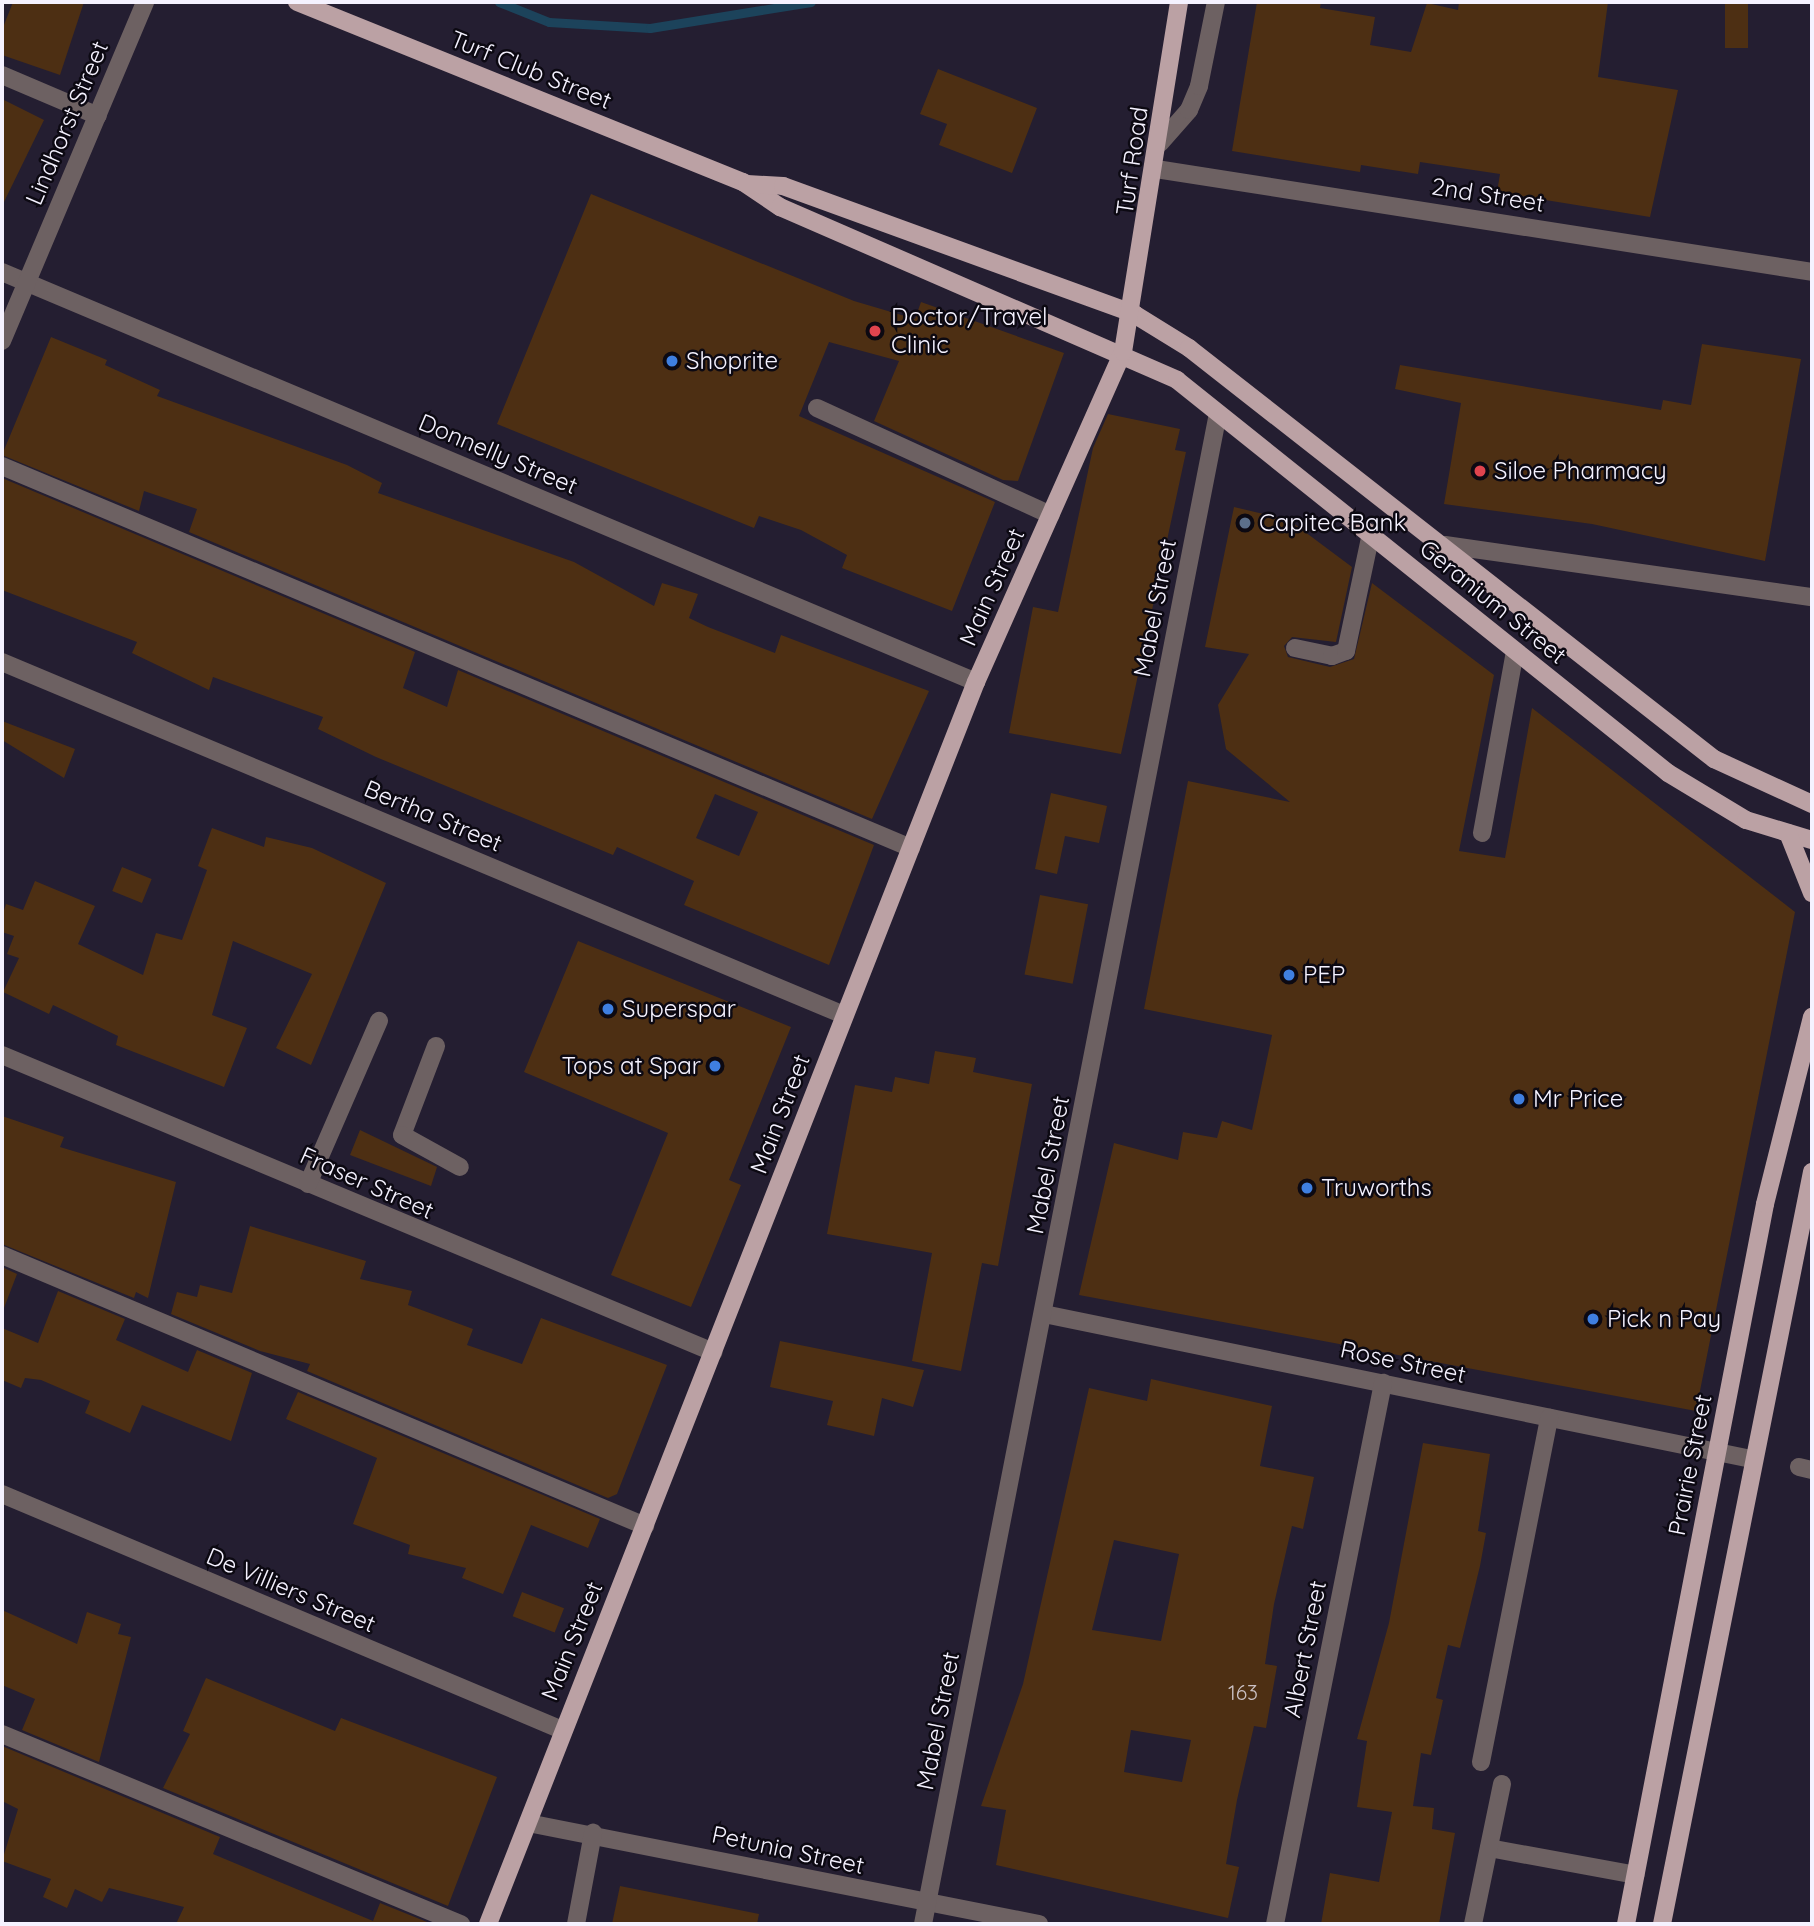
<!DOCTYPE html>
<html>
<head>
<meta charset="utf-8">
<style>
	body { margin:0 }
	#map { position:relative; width:1814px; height:1926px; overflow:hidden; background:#241e31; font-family:Quicksand,sans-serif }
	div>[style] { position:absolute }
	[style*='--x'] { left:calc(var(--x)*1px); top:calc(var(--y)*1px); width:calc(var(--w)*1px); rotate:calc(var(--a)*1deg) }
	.stream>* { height:9px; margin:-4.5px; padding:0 4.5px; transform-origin:4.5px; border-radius:4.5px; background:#1c435b }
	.building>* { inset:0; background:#4d2f13; transform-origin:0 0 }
	.minor>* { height:18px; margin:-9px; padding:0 9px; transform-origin:9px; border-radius:9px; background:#6d6162 }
	.major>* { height:18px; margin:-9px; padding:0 9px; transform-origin:9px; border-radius:9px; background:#bba1a4 }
	.dots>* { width:19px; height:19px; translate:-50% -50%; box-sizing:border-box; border:4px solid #0c0912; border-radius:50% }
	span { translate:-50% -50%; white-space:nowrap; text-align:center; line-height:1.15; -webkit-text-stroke:5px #0c0912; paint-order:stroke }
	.number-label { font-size:21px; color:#cbc1c4 }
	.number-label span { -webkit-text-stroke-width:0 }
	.street-label { font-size:24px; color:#f5f2ff }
	.poi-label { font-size:24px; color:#f5f2ff }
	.left { translate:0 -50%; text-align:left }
	.right { translate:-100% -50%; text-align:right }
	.frame { position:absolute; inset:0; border:4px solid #f5f2ff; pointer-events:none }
</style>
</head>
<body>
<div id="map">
	<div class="stream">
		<i style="--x:499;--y:2;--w:54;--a:21.8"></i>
		<i style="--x:549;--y:22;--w:101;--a:3.4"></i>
		<i style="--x:650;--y:28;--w:163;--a:-9.2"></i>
	</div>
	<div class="building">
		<i style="clip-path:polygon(13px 2px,84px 2px,60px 75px,2px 55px,2px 30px)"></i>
		<i style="clip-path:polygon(1257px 2px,1321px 2px,1320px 8px,1375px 17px,1370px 45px,1411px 52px,1427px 3px,1458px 10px,1459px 2px,1608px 2px,1598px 77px,1678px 90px,1650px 217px,1497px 192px,1500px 174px,1420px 162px,1418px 174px,1361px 165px,1360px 172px,1232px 151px)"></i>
		<i style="left:1725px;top:2px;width:23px;height:46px"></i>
		<i style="clip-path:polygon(938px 69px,1037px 108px,1012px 173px,939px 145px,947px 124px,920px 114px)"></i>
		<i style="clip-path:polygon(2px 99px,44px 120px,2px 206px)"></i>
		<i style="clip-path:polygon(591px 194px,854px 301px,915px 319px,921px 302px,1064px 353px,1018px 481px,1003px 480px,874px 421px,899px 361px,829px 342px,799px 416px,995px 502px,952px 611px,842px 568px,847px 555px,801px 530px,759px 516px,754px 528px,497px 424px)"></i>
		<i style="clip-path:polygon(51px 337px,107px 360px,105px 365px,160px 390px,157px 396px,347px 465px,382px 483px,378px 493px,574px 562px,654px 606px,662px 583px,698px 594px,689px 618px,708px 627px,775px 653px,781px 635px,929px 691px,872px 819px,189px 532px,197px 509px,144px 491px,139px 511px,2px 455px)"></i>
		<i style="clip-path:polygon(1702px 344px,1801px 359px,1765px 561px,1592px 524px,1444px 504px,1461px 403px,1395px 389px,1400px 365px,1661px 410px,1663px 400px,1691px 405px)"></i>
		<i style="clip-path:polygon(1108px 414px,1180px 429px,1175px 450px,1186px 452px,1121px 754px,1009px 733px,1033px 607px,1058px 612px,1093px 448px)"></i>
		<i style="clip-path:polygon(evenodd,2px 478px,415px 652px,403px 688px,447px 707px,458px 670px,874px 845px,829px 965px,684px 905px,694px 881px,617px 847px,613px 855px,376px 757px,318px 729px,323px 717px,213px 677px,209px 690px,132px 653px,137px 642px,2px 590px,2px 478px,715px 794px,758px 812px,739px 856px,696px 838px,715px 794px)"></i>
		<i style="clip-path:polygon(1234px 507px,1289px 520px,1352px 567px,1336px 642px,1292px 637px,1284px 646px,1288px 657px,1330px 667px,1354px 659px,1372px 583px,1494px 675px,1459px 851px,1505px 858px,1532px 708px,1795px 912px,1696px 1411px,1079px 1295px,1114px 1143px,1178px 1160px,1183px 1132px,1217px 1138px,1222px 1121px,1252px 1130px,1272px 1035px,1144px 1009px,1188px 781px,1290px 802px,1226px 749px,1218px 705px,1249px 654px,1205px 647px)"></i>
		<i style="clip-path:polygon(2px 721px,75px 749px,64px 778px,2px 740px)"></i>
		<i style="clip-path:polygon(1051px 793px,1107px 806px,1099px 843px,1065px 836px,1057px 874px,1035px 869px)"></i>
		<i style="clip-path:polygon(212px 828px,264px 847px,266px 837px,312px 848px,386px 883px,311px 1065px,276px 1048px,312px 974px,233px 941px,212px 1015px,247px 1028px,224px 1087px,116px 1045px,118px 1036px,53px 1005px,49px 1014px,3px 992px,19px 958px,7px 954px,14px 936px,2px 932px,2px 917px,6px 904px,23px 910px,35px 881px,95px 906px,78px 944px,143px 975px,156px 933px,182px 940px,207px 870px,198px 866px)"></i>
		<i style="left:122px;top:867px;width:32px;height:26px;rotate:22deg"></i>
		<i style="left:1040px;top:895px;width:49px;height:81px;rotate:11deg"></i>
		<i style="clip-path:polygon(578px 941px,791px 1027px,729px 1180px,741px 1185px,691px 1307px,611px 1275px,668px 1133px,524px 1072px)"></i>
		<i style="clip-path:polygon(935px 1051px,976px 1058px,973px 1072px,1032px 1084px,998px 1266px,982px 1263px,961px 1371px,912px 1361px,932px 1253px,827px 1234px,855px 1085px,892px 1092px,895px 1077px,929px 1084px)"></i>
		<i style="clip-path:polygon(2px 1116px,64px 1137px,60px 1147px,176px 1182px,148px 1298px,136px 1292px,134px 1298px,2px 1244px)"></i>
		<i style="clip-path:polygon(360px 1130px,437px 1167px,431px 1186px,350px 1155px)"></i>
		<i style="clip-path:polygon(250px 1226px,366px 1261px,360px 1279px,412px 1291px,408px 1305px,473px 1329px,467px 1345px,522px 1364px,541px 1318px,667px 1365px,617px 1494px,608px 1498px,307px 1371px,310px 1364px,260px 1351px,171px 1314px,177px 1292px,197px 1297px,200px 1285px,232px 1293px)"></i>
		<i style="clip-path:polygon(2px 1267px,17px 1274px,4px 1308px,2px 1308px)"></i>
		<i style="clip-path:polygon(58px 1291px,125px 1319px,116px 1340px,188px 1372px,197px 1350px,252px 1373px,231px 1441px,142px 1405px,130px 1433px,85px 1413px,90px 1401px,41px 1380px,25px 1378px,21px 1388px,2px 1380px,2px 1328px,38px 1343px)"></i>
		<i style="clip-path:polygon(780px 1341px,924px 1370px,913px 1407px,882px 1398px,874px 1436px,827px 1425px,833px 1401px,770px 1387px)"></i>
		<i style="clip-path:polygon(evenodd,1151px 1379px,1272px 1406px,1260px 1466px,1314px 1477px,1303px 1529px,1292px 1526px,1274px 1604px,1265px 1664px,1277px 1666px,1266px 1728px,1254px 1726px,1237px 1800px,1226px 1864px,1239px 1867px,1228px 1918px,996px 1865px,1006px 1810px,981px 1806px,1023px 1684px,1089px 1388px,1147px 1401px,1151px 1379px,1114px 1540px,1179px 1554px,1161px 1641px,1092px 1630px,1114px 1540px,1151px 1379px,1131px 1730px,1191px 1740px,1182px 1782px,1124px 1772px,1131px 1730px)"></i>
		<i style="clip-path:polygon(298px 1392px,600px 1519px,588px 1548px,531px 1525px,503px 1594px,462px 1578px,466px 1568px,408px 1554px,410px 1545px,353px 1524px,377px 1458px,286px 1419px)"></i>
		<i style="clip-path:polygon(1423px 1443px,1490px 1454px,1478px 1531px,1486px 1533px,1480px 1566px,1460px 1648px,1448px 1645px,1436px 1698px,1443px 1700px,1431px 1755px,1421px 1753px,1413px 1806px,1434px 1808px,1432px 1829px,1455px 1833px,1439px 1924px,1321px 1924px,1330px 1873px,1379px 1882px,1392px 1812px,1357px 1807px,1367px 1741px,1357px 1739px,1389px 1623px)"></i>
		<i style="left:522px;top:1592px;width:45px;height:26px;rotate:21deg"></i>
		<i style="clip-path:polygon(2px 1610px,77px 1644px,87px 1612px,121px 1624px,118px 1634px,131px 1637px,99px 1762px,22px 1730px,35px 1699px,2px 1685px)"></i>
		<i style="clip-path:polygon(206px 1678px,335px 1731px,341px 1718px,497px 1777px,448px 1906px,163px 1788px,190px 1734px,183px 1731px)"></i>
		<i style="clip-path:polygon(2px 1746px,220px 1837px,213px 1854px,373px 1921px,380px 1903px,432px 1924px,176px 1924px,184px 1907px,109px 1888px,102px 1902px,75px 1889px,67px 1908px,43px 1897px,51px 1879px,2px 1861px,18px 1809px,2px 1801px)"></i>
		<i style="clip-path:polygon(620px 1886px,759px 1914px,757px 1924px,612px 1924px)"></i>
	</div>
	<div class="minor">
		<i style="--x:2;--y:75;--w:104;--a:23.1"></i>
		<i style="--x:1160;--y:143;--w:44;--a:-48.7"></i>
		<i style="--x:1189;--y:110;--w:26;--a:-67"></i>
		<i style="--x:1199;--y:86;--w:86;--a:-78.6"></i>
		<i style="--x:1156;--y:169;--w:664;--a:8.92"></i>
		<i style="--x:2;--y:272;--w:1057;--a:22.83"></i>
		<i style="--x:2;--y:341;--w:368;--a:-67.1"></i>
		<i style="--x:817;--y:408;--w:257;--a:24.6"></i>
		<i style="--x:2;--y:466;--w:986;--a:22.79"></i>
		<i style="--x:1445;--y:545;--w:371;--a:8.1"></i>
		<i style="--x:1295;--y:648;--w:38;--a:12"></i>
		<i style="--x:1332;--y:656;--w:15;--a:-20"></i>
		<i style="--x:1346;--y:651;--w:121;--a:-78"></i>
		<i style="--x:2;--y:662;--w:913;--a:22.75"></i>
		<i style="--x:1482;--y:833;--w:184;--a:-79.7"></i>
		<i style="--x:436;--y:1046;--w:95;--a:110.9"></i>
		<i style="--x:402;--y:1135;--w:66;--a:28.9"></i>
		<i style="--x:2;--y:1055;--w:771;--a:22.67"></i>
		<i style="--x:308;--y:1184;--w:178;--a:-66.5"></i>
		<i style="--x:2;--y:1255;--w:698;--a:22.85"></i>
		<i style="--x:1044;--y:1314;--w:722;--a:11.59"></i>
		<i style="--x:1799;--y:1467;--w:13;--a:13"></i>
		<i style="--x:2;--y:1494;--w:608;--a:22.85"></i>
		<i style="--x:2;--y:1734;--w:497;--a:22.5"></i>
		<i style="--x:1481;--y:1762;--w:351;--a:-78.8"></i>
		<i style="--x:528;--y:1823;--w:521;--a:11.18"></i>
		<i style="--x:1489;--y:1848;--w:149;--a:10.4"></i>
		<i style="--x:576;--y:1924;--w:93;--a:-79.4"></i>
		<i style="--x:923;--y:1924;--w:1539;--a:-78.95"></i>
		<i style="--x:1275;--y:1924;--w:552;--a:-78.71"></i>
		<i style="--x:1473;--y:1924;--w:143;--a:-78.3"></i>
	</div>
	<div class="major">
		<i style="--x:297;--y:2;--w:481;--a:22"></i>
		<i style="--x:743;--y:182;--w:45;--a:34"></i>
		<i style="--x:780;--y:207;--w:433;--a:23.5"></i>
		<i style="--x:1177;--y:380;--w:629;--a:38.67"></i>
		<i style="--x:1668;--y:773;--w:91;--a:31.1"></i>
		<i style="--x:1746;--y:820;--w:69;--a:16.9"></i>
		<i style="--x:747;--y:184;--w:36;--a:3"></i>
		<i style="--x:783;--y:186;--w:374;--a:20"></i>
		<i style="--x:1134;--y:314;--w:65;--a:31.7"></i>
		<i style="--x:1189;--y:348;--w:667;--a:38.06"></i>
		<i style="--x:1714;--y:759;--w:108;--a:24.7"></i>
		<i style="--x:1788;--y:833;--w:65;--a:68.2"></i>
		<i style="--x:488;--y:1924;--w:1334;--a:-68.55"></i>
		<i style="--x:976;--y:682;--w:361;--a:-66"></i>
		<i style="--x:1123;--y:352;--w:354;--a:-80.9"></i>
		<i style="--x:1626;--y:1924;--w:733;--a:-79.07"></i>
		<i style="--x:1765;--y:1204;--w:193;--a:-75.9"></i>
		<i style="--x:1662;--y:1924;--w:767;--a:-78.72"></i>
	</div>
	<div class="dots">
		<i style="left:875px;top:331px;background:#e0444e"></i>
		<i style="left:672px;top:361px;background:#3f7fe0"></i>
		<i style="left:1480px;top:471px;background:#e0444e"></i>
		<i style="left:1245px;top:523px;background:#5c6f8a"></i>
		<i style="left:1289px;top:975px;background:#3f7fe0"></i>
		<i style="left:608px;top:1009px;background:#3f7fe0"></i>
		<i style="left:715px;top:1066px;background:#3f7fe0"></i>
		<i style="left:1519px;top:1099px;background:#3f7fe0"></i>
		<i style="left:1307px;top:1188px;background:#3f7fe0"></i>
		<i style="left:1593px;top:1319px;background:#3f7fe0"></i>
	</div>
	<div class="number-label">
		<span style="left:1243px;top:1692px">163</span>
	</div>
	<div class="street-label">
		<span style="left:531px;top:70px;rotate:22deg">Turf Club Street</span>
		<span style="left:67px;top:123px;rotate:-67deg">Lindhorst Street</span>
		<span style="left:1132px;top:161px;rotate:-82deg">Turf Road</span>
		<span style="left:1488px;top:195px;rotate:9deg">2nd Street</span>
		<span style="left:498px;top:454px;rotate:23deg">Donnelly Street</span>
		<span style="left:992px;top:587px;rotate:-66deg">Main Street</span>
		<span style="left:1493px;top:602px;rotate:39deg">Geranium Street</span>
		<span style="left:1155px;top:608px;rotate:-79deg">Mabel Street</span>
		<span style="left:433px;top:816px;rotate:23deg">Bertha Street</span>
		<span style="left:780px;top:1114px;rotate:-69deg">Main Street</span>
		<span style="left:1048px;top:1165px;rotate:-79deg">Mabel Street</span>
		<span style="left:367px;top:1183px;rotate:24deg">Fraser Street</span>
		<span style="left:1403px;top:1362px;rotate:12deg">Rose Street</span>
		<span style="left:1690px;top:1465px;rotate:-79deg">Prairie Street</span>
		<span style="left:291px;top:1590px;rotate:23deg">De Villiers Street</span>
		<span style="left:572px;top:1641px;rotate:-68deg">Main Street</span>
		<span style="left:1305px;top:1649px;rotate:-79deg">Albert Street</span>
		<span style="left:938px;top:1721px;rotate:-79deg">Mabel Street</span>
		<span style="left:788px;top:1850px;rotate:12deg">Petunia Street</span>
	</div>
	<div class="poi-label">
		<span class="left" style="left:891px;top:331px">Doctor/Travel<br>Clinic</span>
		<span class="left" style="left:686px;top:361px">Shoprite</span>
		<span class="left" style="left:1494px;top:471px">Siloe Pharmacy</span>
		<span class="left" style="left:1259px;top:523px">Capitec Bank</span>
		<span class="left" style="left:1303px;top:975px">PEP</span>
		<span class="left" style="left:622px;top:1009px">Superspar</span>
		<span class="right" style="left:701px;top:1066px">Tops at Spar</span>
		<span class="left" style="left:1533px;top:1099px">Mr Price</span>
		<span class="left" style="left:1321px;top:1188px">Truworths</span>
		<span class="left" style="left:1607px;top:1319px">Pick n Pay</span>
	</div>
	<div class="frame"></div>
</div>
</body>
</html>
